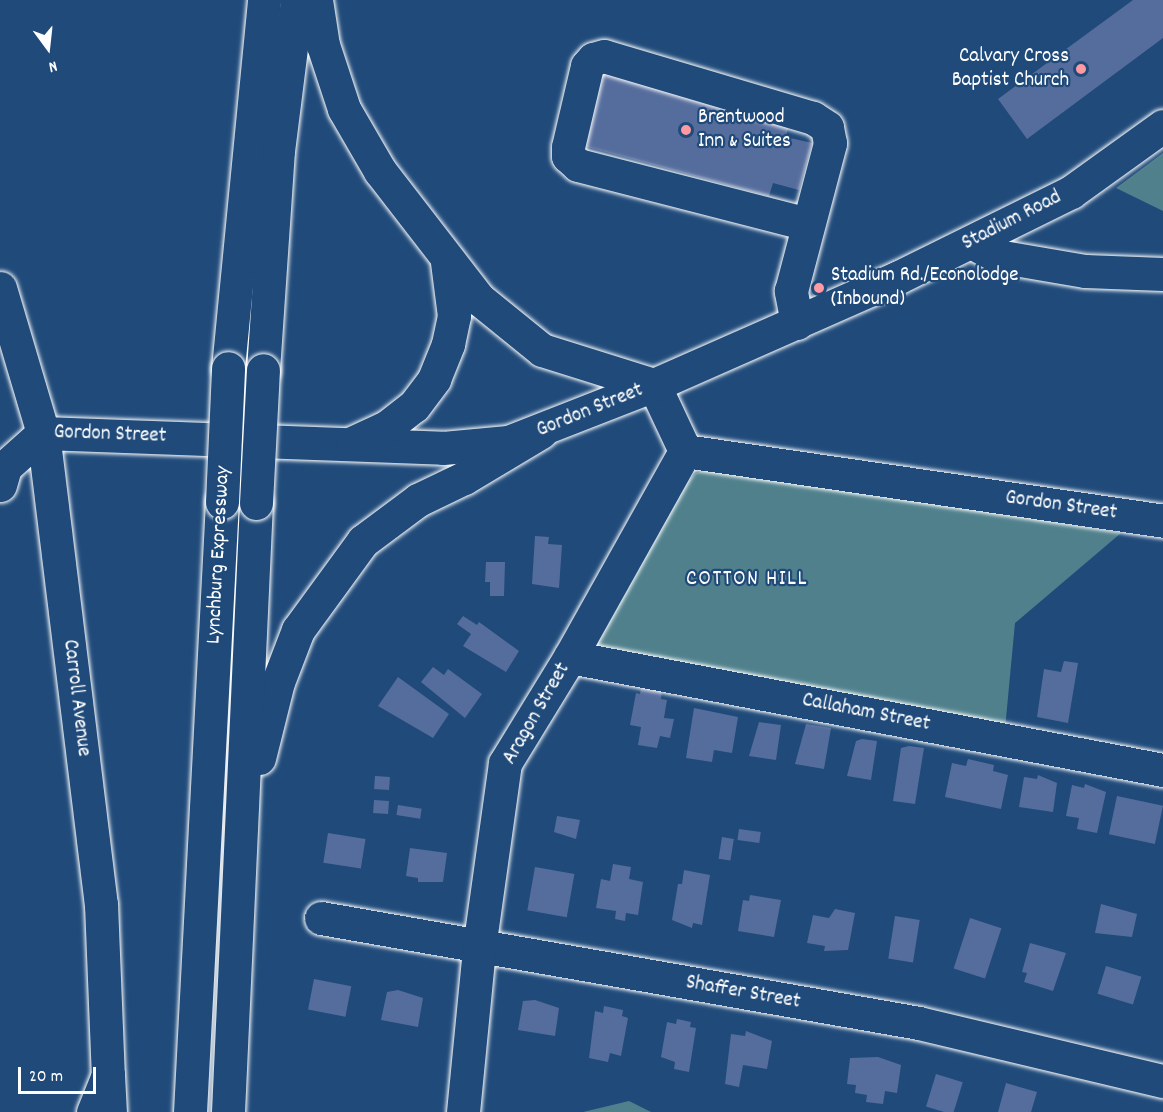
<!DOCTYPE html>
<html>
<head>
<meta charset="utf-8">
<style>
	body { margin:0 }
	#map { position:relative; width:1163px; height:1112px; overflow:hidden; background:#1f4a7a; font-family:Dekko,sans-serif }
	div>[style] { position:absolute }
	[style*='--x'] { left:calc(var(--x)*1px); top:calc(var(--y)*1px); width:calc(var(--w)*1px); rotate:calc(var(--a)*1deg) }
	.green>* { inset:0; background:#4f808c }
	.building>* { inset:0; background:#556d9d; transform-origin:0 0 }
	.roads { filter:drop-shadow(0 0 2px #fff) drop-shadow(0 0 2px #fff) }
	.minor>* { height:33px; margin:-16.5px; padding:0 16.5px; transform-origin:16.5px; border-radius:16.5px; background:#1f4a7a }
	.highway>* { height:33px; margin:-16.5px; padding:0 16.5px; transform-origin:16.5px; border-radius:16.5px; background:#1f4a7a }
	.bridges { filter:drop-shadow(0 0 2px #fff) drop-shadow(0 0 2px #fff) }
	.highway-bridge>* { height:33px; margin:-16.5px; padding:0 16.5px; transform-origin:16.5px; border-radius:16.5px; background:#1f4a7a }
	.dots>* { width:16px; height:16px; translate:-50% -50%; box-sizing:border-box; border:3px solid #1f4a7a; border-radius:50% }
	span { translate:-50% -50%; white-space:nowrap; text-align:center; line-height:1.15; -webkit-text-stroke:4.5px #1f4a7a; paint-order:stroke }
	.poi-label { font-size:21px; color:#fff }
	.right { translate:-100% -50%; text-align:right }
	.left { translate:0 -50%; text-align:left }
	.street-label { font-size:21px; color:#fff }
	.neighbourhood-label { font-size:22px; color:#fff; letter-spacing:1.5px }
	.north { position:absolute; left:18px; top:18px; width:60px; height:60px; -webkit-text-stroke:4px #1f4a7a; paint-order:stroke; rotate:165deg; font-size:16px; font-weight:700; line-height:24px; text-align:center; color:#fff }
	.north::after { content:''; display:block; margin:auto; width:21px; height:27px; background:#fff; clip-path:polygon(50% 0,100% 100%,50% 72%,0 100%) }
	.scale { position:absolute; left:18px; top:1067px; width:78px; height:27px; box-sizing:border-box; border:3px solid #fff; border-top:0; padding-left:8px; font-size:18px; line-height:21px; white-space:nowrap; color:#fff; -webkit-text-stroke:4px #1f4a7a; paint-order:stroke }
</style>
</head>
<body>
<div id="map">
	<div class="green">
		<i style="clip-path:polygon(1163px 153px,1163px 211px,1116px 188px)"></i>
		<i style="clip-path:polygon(716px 467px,1121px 533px,1015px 623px,1005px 729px,596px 645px,595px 635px,684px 485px,696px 473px)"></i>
		<i style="clip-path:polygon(629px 1101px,651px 1112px,583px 1112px)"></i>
	</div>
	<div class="building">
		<i style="clip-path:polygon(1133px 0,1163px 0,1163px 38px,1027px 139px,998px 99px)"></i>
		<i style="clip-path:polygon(601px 72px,789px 124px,786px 137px,812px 143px,799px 190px,773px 183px,769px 196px,580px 145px)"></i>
		<i style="clip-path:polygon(535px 536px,549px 537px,548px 544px,562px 545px,559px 588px,532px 584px)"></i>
		<i style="clip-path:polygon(486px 562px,505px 562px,504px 596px,490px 596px,490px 582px,485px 582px)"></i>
		<i style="clip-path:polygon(463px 616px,477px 625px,479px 622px,519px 651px,506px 672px,463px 646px,471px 634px,457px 624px)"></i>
		<i style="clip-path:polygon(1064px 661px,1078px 663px,1068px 723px,1037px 717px,1044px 669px,1061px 672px)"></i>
		<i style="clip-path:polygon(433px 667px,444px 675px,448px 669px,482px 694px,465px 718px,421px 682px)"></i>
		<i style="clip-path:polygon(398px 677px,449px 714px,433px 738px,378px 706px)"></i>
		<i style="clip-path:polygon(641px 687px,662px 691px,661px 699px,667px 700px,664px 718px,674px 719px,670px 738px,660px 736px,657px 748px,638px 745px,641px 727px,630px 725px,636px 693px,640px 694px)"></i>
		<i style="clip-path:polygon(694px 708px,738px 717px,732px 753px,714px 750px,712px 762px,686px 758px)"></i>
		<i style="clip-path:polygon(759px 722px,781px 725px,776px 760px,749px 756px)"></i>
		<i style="clip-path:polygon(806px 724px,831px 728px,824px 769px,795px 764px)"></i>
		<i style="clip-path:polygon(862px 739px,877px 741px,871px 780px,847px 776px,856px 741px)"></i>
		<i style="clip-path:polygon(909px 746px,924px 748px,915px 804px,893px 801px,901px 748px)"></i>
		<i style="clip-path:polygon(968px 759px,994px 765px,993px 771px,1008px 775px,1001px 809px,945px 797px,952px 763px,966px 766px)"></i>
		<i style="clip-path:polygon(1038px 775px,1057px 783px,1053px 812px,1019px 807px,1024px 777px,1037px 779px)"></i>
		<i style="left:375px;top:776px;width:15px;height:13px;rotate:4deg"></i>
		<i style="clip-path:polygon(1085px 784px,1106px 792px,1097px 833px,1077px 829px,1079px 818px,1066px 816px,1072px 785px,1084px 788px)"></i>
		<i style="left:1117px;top:796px;width:47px;height:39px;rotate:12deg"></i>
		<i style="left:374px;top:800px;width:15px;height:13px;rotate:4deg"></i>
		<i style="left:398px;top:805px;width:24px;height:10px;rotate:9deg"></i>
		<i style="clip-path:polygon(557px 816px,580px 820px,576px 839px,554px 832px)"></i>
		<i style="left:739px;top:829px;width:22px;height:11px;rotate:8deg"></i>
		<i style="left:328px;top:833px;width:38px;height:30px;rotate:9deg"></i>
		<i style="left:722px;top:837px;width:12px;height:22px;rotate:9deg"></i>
		<i style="clip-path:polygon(410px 848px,447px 853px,443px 882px,418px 882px,418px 878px,406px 876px)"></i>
		<i style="clip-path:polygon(613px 864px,631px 867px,629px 879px,643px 882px,638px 915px,626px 913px,625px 921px,615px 919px,616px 911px,596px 908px,601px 879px,610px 881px)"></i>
		<i style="left:535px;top:867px;width:40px;height:44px;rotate:10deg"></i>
		<i style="clip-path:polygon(684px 870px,710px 875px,702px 925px,693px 923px,692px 928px,672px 920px,678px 884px,682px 884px)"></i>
		<i style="clip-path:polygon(750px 895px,781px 900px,774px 937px,738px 931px,743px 900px,749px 901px)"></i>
		<i style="clip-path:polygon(1101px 904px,1137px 914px,1132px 937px,1095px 933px)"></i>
		<i style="clip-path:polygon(835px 909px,855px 913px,848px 950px,824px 951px,825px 946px,807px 943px,813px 915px,829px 918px)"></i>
		<i style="left:895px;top:916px;width:25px;height:43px;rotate:9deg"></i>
		<i style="left:970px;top:918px;width:33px;height:53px;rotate:18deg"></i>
		<i style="clip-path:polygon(1030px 943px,1066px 953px,1053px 991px,1024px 982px,1027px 973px,1022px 972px)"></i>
		<i style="left:1106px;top:966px;width:37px;height:29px;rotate:17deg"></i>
		<i style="left:314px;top:979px;width:38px;height:31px;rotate:11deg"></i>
		<i style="clip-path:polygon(398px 990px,423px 998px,418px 1027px,381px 1020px,387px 992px)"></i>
		<i style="clip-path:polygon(535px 1000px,559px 1008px,555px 1036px,518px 1030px,523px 1001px)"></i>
		<i style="clip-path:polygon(604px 1006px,623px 1010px,622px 1016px,628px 1018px,621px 1056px,610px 1053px,608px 1062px,589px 1058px,595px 1011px,603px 1013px)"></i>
		<i style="clip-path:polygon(677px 1019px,691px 1022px,690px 1027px,696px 1028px,689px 1072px,674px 1069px,675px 1062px,661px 1057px,667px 1022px,676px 1024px)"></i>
		<i style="clip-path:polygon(746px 1031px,772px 1041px,767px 1069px,743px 1065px,739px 1087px,725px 1084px,731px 1034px,745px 1036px)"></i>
		<i style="clip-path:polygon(878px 1057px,901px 1065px,897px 1093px,885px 1091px,883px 1104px,866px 1102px,867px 1095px,855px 1093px,856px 1085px,847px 1084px,850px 1058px)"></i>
		<i style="left:936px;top:1074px;width:28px;height:34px;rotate:17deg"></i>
		<i style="clip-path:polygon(1006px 1083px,1037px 1092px,1031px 1112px,998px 1112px)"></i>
	</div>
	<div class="roads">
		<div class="minor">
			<i style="--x:971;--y:242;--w:30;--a:28"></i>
			<i style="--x:997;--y:256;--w:89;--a:9.7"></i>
			<i style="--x:1085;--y:271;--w:78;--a:2.2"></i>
			<i style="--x:0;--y:288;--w:151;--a:73.5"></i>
			<i style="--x:43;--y:433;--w:475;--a:83"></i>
			<i style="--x:101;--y:904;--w:171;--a:87.7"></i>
			<i style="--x:108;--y:1075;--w:40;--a:112"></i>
			<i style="--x:797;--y:323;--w:33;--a:-101"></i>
			<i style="--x:791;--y:291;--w:153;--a:-75.2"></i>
			<i style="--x:830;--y:143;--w:16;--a:-101"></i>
			<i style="--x:827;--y:127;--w:17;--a:-147"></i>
			<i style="--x:813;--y:118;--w:218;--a:-163.5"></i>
			<i style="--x:604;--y:56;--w:11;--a:165"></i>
			<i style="--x:593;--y:59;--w:9;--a:131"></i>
			<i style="--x:587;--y:66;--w:83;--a:103.2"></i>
			<i style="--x:568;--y:147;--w:9;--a:90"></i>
			<i style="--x:568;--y:156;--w:13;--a:42"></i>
			<i style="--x:578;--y:165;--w:237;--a:14.4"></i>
			<i style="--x:654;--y:385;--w:73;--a:64.8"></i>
			<i style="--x:685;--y:451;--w:483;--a:8.3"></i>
			<i style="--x:43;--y:433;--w:400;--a:2.1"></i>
			<i style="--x:443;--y:448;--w:65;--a:-5.3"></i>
			<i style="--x:508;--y:442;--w:157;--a:-21.3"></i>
			<i style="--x:654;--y:385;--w:266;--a:-23.8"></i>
			<i style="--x:897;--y:278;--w:194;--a:-26.3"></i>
			<i style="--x:1071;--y:192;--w:113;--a:-35.7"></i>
			<i style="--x:0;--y:485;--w:19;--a:-74"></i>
			<i style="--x:5;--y:467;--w:51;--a:-41.8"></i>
			<i style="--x:570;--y:657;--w:604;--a:10.79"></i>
			<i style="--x:321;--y:918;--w:607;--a:9.96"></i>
			<i style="--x:919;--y:1023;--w:251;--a:13.4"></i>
			<i style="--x:463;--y:1112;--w:165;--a:-84.4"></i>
			<i style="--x:479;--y:948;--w:187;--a:-82"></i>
			<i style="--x:505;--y:763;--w:124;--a:-58.5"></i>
			<i style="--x:570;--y:657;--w:236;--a:-60.8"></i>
		</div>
		<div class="highway">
			<i style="--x:316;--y:0;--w:46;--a:81.2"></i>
			<i style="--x:323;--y:45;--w:67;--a:71.8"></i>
			<i style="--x:344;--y:109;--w:72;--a:59.9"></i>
			<i style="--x:380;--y:171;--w:162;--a:52.3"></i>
			<i style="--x:479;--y:299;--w:81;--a:39"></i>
			<i style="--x:542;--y:350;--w:117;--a:17.4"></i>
			<i style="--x:228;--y:368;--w:370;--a:-84.4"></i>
			<i style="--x:263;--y:370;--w:220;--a:-86.1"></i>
			<i style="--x:278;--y:151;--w:152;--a:-82.8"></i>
			<i style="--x:352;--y:443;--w:40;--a:-25"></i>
			<i style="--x:388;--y:426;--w:33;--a:-38"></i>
			<i style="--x:414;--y:406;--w:34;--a:-53"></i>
			<i style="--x:434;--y:379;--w:38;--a:-68"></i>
			<i style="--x:448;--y:344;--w:29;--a:-78"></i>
			<i style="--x:454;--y:316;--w:54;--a:-97.4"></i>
			<i style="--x:259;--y:758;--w:78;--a:-76"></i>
			<i style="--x:278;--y:682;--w:56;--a:-69"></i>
			<i style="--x:298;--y:630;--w:110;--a:-53.9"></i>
			<i style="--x:363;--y:541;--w:69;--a:-36.7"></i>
			<i style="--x:418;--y:500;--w:51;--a:-25.6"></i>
			<i style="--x:464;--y:478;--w:90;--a:-30.9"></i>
			<i style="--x:108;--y:1075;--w:37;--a:87"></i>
			<i style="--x:190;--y:1112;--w:611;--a:-87"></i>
			<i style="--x:228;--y:1112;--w:610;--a:-87.37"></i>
		</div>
	</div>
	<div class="bridges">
		<div class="highway-bridge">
			<i style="--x:222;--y:502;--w:134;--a:-87.4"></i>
			<i style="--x:256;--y:503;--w:133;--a:-87"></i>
		</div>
	</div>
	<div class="dots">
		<i style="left:1081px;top:69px;background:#ff9aa2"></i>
		<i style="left:686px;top:130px;background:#ff9aa2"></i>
		<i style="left:819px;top:288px;background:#ff9aa2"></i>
	</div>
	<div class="poi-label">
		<span class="right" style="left:1069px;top:69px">Calvary Cross<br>Baptist Church</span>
		<span class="left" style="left:698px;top:130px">Brentwood<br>Inn &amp; Suites</span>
		<span class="left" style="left:831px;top:288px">Stadium Rd./Econolodge<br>(Inbound)</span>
	</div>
	<div class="street-label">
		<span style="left:1012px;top:221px;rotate:-27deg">Stadium Road</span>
		<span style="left:590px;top:411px;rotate:-22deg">Gordon Street</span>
		<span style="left:110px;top:435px;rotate:2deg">Gordon Street</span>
		<span style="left:1061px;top:506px;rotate:8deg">Gordon Street</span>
		<span style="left:219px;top:555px;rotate:-87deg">Lynchburg Expressway</span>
		<span style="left:76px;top:698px;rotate:83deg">Carroll Avenue</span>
		<span style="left:866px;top:713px;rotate:11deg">Callaham Street</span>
		<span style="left:537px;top:714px;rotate:-60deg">Aragon Street</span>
		<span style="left:743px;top:993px;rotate:10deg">Shaffer Street</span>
	</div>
	<div class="neighbourhood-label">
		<span style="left:747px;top:580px">COTTON HILL</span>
	</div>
	<div class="north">N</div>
	<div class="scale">20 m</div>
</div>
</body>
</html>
